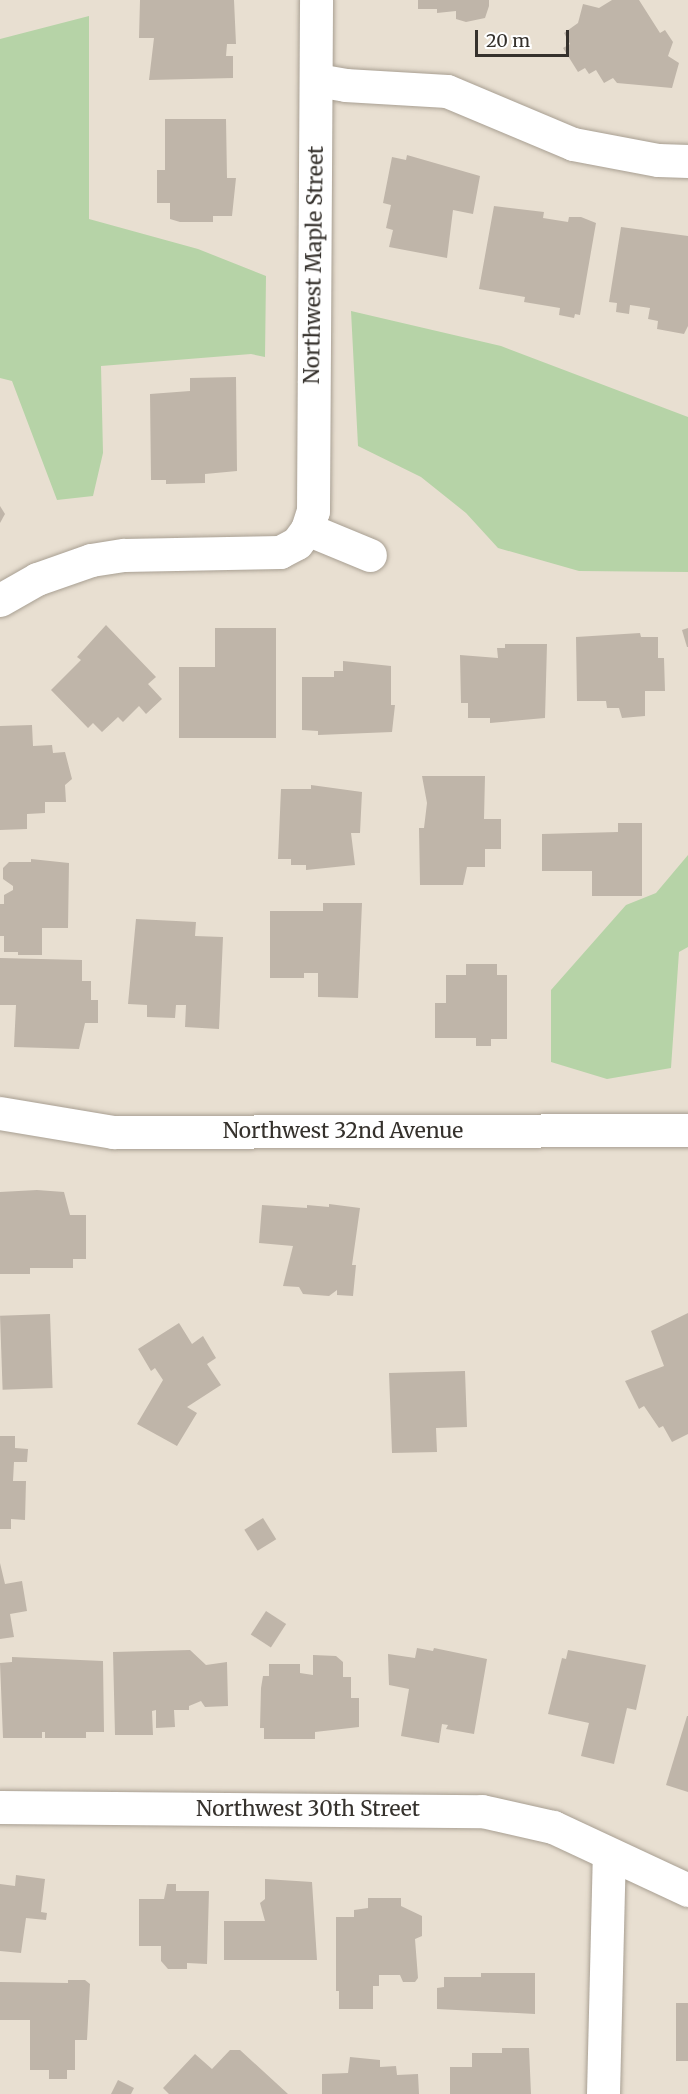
<!DOCTYPE html>
<html>
<head>
<meta charset="utf-8">
<style>
	body { margin:0 }
	#map { position:relative; width:688px; height:2094px; overflow:hidden; background:#e8dfd1; font-family:Merriweather,serif }
	div>[style] { position:absolute }
	[style*='--x'] { left:calc(var(--x)*1px); top:calc(var(--y)*1px); width:calc(var(--w)*1px); rotate:calc(var(--a)*1deg) }
	.green>* { inset:0; background:#b6d3a7 }
	.building>* { inset:0; background:#bfb5a9; transform-origin:0 0 }
	.roads { filter:drop-shadow(0 0 2px #a89f92) drop-shadow(0 0 2px #a89f92) }
	.minor>* { height:33px; margin:-16.5px; padding:0 16.5px; transform-origin:16.5px; border-radius:16.5px; background:#fff }
	span { translate:-50% -50%; white-space:nowrap; text-align:center; line-height:1.15; -webkit-text-stroke:5px #fff; paint-order:stroke }
	.street-label { font-size:21px; color:#35312c }
	.scale { position:absolute; left:475px; top:30px; width:94px; height:27px; box-sizing:border-box; border:3px solid #35312c; border-top:0; padding-left:8px; font-size:18px; line-height:21px; white-space:nowrap; color:#35312c; -webkit-text-stroke:4px #fff; paint-order:stroke }
</style>
</head>
<body>
<div id="map">
	<div class="green">
		<i style="clip-path:polygon(89px 16px,89px 219px,198px 249px,266px 276px,265px 357px,251px 354px,101px 366px,103px 453px,93px 496px,57px 500px,12px 381px,0 378px,0 39px)"></i>
		<i style="clip-path:polygon(351px 311px,501px 346px,688px 417px,688px 572px,579px 571px,498px 548px,466px 513px,421px 477px,358px 446px)"></i>
		<i style="clip-path:polygon(688px 855px,688px 947px,679px 952px,671px 1068px,607px 1079px,551px 1062px,551px 990px,626px 905px,656px 893px)"></i>
	</div>
	<div class="building">
		<i style="clip-path:polygon(140px 0,234px 0,236px 44px,227px 44px,226px 56px,233px 56px,233px 78px,149px 80px,154px 38px,139px 38px)"></i>
		<i style="clip-path:polygon(418px 0,489px 0,489px 6px,485px 18px,466px 22px,456px 19px,456px 11px,437px 13px,437px 9px,418px 9px)"></i>
		<i style="clip-path:polygon(612px 0,639px 0,660px 33px,665px 30px,673px 42px,668px 56px,679px 63px,672px 88px,617px 83px,613px 78px,604px 83px,596px 70px,589px 74px,585px 68px,578px 72px,563px 48px,570px 44px,564px 33px,578px 23px,583px 4px,599px 8px)"></i>
		<i style="clip-path:polygon(165px 119px,226px 119px,227px 178px,236px 178px,232px 216px,213px 216px,213px 222px,180px 222px,170px 219px,170px 203px,157px 203px,157px 170px,165px 170px)"></i>
		<i style="clip-path:polygon(407px 155px,480px 176px,473px 214px,453px 210px,447px 258px,389px 247px,393px 230px,386px 228px,391px 205px,383px 203px,392px 157px,406px 160px)"></i>
		<i style="clip-path:polygon(494px 206px,544px 212px,543px 218px,568px 222px,569px 217px,581px 217px,596px 223px,580px 315px,575px 314px,574px 318px,559px 315px,560px 308px,524px 302px,525px 297px,479px 289px)"></i>
		<i style="clip-path:polygon(621px 227px,688px 236px,688px 326px,684px 334px,657px 329px,658px 321px,648px 319px,650px 308px,630px 305px,629px 314px,616px 312px,617px 303px,609px 302px)"></i>
		<i style="clip-path:polygon(236px 377px,237px 471px,205px 474px,205px 483px,166px 484px,166px 480px,151px 480px,150px 394px,190px 391px,190px 378px)"></i>
		<i style="clip-path:polygon(0 506px,5px 514px,0 523px)"></i>
		<i style="clip-path:polygon(106px 625px,156px 677px,148px 684px,162px 699px,146px 714px,139px 706px,123px 722px,118px 717px,102px 732px,93px 723px,88px 728px,51px 690px,81px 660px,77px 657px)"></i>
		<i style="clip-path:polygon(215px 628px,276px 628px,276px 738px,179px 738px,179px 667px,215px 667px)"></i>
		<i style="clip-path:polygon(688px 628px,688px 647px,687px 647px,682px 630px)"></i>
		<i style="clip-path:polygon(640px 633px,641px 637px,658px 637px,658px 658px,664px 658px,665px 691px,645px 691px,645px 716px,622px 718px,619px 708px,607px 708px,606px 701px,577px 701px,576px 637px)"></i>
		<i style="clip-path:polygon(505px 644px,547px 644px,545px 718px,490px 723px,490px 718px,468px 718px,468px 703px,461px 703px,460px 655px,498px 658px,497px 648px,505px 648px)"></i>
		<i style="clip-path:polygon(343px 661px,391px 666px,391px 705px,395px 705px,392px 732px,318px 735px,318px 731px,302px 730px,302px 677px,334px 677px,334px 671px,343px 671px)"></i>
		<i style="clip-path:polygon(32px 725px,33px 746px,52px 745px,53px 753px,65px 752px,72px 779px,65px 785px,66px 802px,45px 802px,45px 813px,27px 814px,27px 829px,0 830px,0 726px)"></i>
		<i style="clip-path:polygon(422px 776px,485px 776px,484px 819px,501px 819px,501px 849px,485px 849px,485px 867px,467px 867px,463px 885px,420px 885px,419px 828px,424px 828px,427px 803px)"></i>
		<i style="clip-path:polygon(311px 785px,362px 792px,360px 833px,351px 833px,355px 865px,306px 870px,306px 865px,291px 865px,291px 859px,278px 859px,281px 789px,311px 789px)"></i>
		<i style="clip-path:polygon(618px 823px,642px 823px,642px 896px,592px 896px,592px 871px,542px 871px,542px 834px,618px 832px)"></i>
		<i style="clip-path:polygon(31px 859px,69px 863px,68px 928px,42px 928px,42px 955px,18px 955px,18px 952px,4px 952px,4px 936px,0 936px,0 904px,4px 904px,4px 895px,13px 890px,13px 886px,3px 879px,3px 868px,9px 862px,31px 862px)"></i>
		<i style="clip-path:polygon(323px 903px,362px 903px,358px 998px,318px 997px,318px 973px,304px 973px,304px 978px,270px 978px,270px 911px,323px 911px)"></i>
		<i style="clip-path:polygon(136px 919px,196px 922px,195px 936px,223px 937px,219px 1029px,185px 1027px,186px 1005px,176px 1005px,175px 1018px,147px 1017px,147px 1005px,128px 1004px)"></i>
		<i style="clip-path:polygon(0 958px,82px 960px,82px 981px,91px 981px,91px 1000px,98px 1000px,98px 1023px,85px 1023px,79px 1049px,14px 1047px,16px 1005px,0 1005px)"></i>
		<i style="clip-path:polygon(466px 964px,497px 964px,497px 975px,507px 975px,507px 1039px,491px 1039px,491px 1046px,476px 1046px,476px 1038px,435px 1038px,435px 1003px,446px 1003px,446px 975px,466px 975px)"></i>
		<i style="clip-path:polygon(37px 1190px,64px 1192px,70px 1215px,86px 1215px,86px 1259px,73px 1259px,73px 1268px,30px 1268px,30px 1274px,0 1274px,0 1192px)"></i>
		<i style="clip-path:polygon(329px 1204px,360px 1208px,352px 1265px,356px 1265px,353px 1296px,337px 1295px,337px 1290px,329px 1296px,303px 1294px,299px 1287px,283px 1286px,293px 1246px,259px 1243px,262px 1205px,307px 1208px,307px 1205px,329px 1207px)"></i>
		<i style="clip-path:polygon(688px 1313px,688px 1434px,672px 1442px,663px 1426px,659px 1428px,644px 1406px,639px 1409px,625px 1381px,664px 1366px,651px 1331px)"></i>
		<i style="left:50px;top:1314px;width:74px;height:50px;rotate:88deg"></i>
		<i style="clip-path:polygon(179px 1323px,192px 1344px,203px 1336px,216px 1358px,207px 1364px,221px 1385px,187px 1407px,197px 1413px,177px 1446px,137px 1424px,163px 1380px,155px 1368px,151px 1371px,138px 1349px)"></i>
		<i style="clip-path:polygon(465px 1371px,467px 1427px,436px 1428px,437px 1452px,392px 1453px,389px 1373px)"></i>
		<i style="clip-path:polygon(0 1436px,15px 1436px,15px 1448px,28px 1449px,27px 1462px,14px 1462px,13px 1481px,26px 1481px,25px 1520px,11px 1519px,11px 1529px,0 1529px)"></i>
		<i style="left:263px;top:1518px;width:25px;height:22px;rotate:58deg"></i>
		<i style="clip-path:polygon(0 1563px,5px 1584px,22px 1581px,27px 1611px,10px 1614px,14px 1637px,0 1639px)"></i>
		<i style="left:266px;top:1611px;width:24px;height:28px;rotate:33deg"></i>
		<i style="clip-path:polygon(417px 1648px,433px 1651px,434px 1648px,487px 1659px,474px 1734px,446px 1729px,448px 1725px,442px 1724px,439px 1743px,401px 1736px,409px 1689px,389px 1685px,388px 1654px,415px 1658px)"></i>
		<i style="clip-path:polygon(190px 1650px,206px 1665px,227px 1662px,228px 1706px,205px 1707px,201px 1701px,189px 1706px,189px 1710px,174px 1710px,175px 1727px,156px 1728px,156px 1710px,152px 1711px,153px 1735px,115px 1735px,113px 1652px)"></i>
		<i style="clip-path:polygon(568px 1650px,646px 1665px,636px 1710px,627px 1708px,614px 1764px,581px 1756px,589px 1723px,548px 1714px,562px 1658px,566px 1659px)"></i>
		<i style="clip-path:polygon(313px 1655px,336px 1656px,343px 1662px,343px 1677px,351px 1677px,351px 1698px,359px 1698px,359px 1727px,315px 1732px,315px 1739px,264px 1739px,264px 1728px,260px 1728px,261px 1688px,263px 1676px,269px 1676px,269px 1664px,300px 1664px,300px 1673px,313px 1675px)"></i>
		<i style="clip-path:polygon(12px 1657px,103px 1661px,104px 1732px,86px 1732px,86px 1738px,45px 1738px,45px 1732px,42px 1732px,42px 1738px,3px 1738px,0 1663px,12px 1662px)"></i>
		<i style="clip-path:polygon(687px 1716px,688px 1716px,688px 1792px,666px 1785px)"></i>
		<i style="clip-path:polygon(16px 1875px,45px 1879px,41px 1912px,47px 1913px,46px 1920px,26px 1918px,21px 1953px,0 1951px,0 1884px,15px 1886px)"></i>
		<i style="clip-path:polygon(265px 1879px,312px 1882px,317px 1960px,224px 1960px,224px 1921px,265px 1921px,260px 1903px,265px 1899px)"></i>
		<i style="clip-path:polygon(167px 1884px,176px 1884px,176px 1891px,209px 1891px,207px 1964px,187px 1963px,187px 1969px,168px 1969px,161px 1961px,161px 1946px,139px 1946px,139px 1899px,164px 1899px)"></i>
		<i style="clip-path:polygon(368px 1898px,401px 1898px,401px 1906px,422px 1916px,422px 1936px,415px 1939px,418px 1978px,415px 1982px,403px 1982px,400px 1975px,379px 1975px,379px 1986px,373px 1986px,373px 2009px,339px 2009px,339px 1991px,336px 1991px,336px 1917px,354px 1917px,354px 1910px,368px 1908px)"></i>
		<i style="clip-path:polygon(481px 1973px,535px 1973px,535px 2014px,437px 2009px,437px 1988px,444px 1987px,444px 1977px,481px 1977px)"></i>
		<i style="clip-path:polygon(68px 1980px,85px 1980px,90px 1984px,87px 2040px,75px 2040px,75px 2070px,67px 2070px,67px 2079px,49px 2079px,49px 2070px,30px 2070px,30px 2020px,0 2020px,0 1982px,68px 1983px)"></i>
		<i style="left:676px;top:2003px;width:12px;height:58px"></i>
		<i style="clip-path:polygon(502px 2048px,529px 2048px,531px 2094px,450px 2094px,450px 2067px,472px 2067px,472px 2053px,502px 2053px)"></i>
		<i style="clip-path:polygon(230px 2050px,240px 2050px,288px 2094px,169px 2094px,163px 2088px,195px 2054px,212px 2069px)"></i>
		<i style="clip-path:polygon(350px 2057px,380px 2060px,380px 2067px,396px 2066px,397px 2075px,418px 2074px,419px 2094px,322px 2094px,322px 2074px,348px 2073px)"></i>
		<i style="clip-path:polygon(118px 2080px,134px 2088px,131px 2094px,111px 2094px)"></i>
	</div>
	<div class="roads">
		<div class="minor">
			<i style="--x:317;--y:80;--w:28;--a:10"></i>
			<i style="--x:345;--y:85;--w:102;--a:3.4"></i>
			<i style="--x:447;--y:91;--w:137;--a:22.8"></i>
			<i style="--x:573;--y:144;--w:86;--a:10.7"></i>
			<i style="--x:658;--y:160;--w:30;--a:2"></i>
			<i style="--x:307;--y:529;--w:19;--a:-72"></i>
			<i style="--x:313;--y:511;--w:511;--a:-89.66"></i>
			<i style="--x:0;--y:600;--w:43;--a:-29.6"></i>
			<i style="--x:37;--y:579;--w:57;--a:-19.4"></i>
			<i style="--x:91;--y:560;--w:33;--a:-9"></i>
			<i style="--x:124;--y:555;--w:156;--a:-1.1"></i>
			<i style="--x:280;--y:552;--w:19;--a:-28"></i>
			<i style="--x:297;--y:543;--w:17;--a:-54"></i>
			<i style="--x:307;--y:529;--w:68;--a:22.4"></i>
			<i style="--x:0;--y:1113;--w:115;--a:9.5"></i>
			<i style="--x:113;--y:1132;--w:575;--a:-0.2"></i>
			<i style="--x:0;--y:1807;--w:482;--a:0.5"></i>
			<i style="--x:482;--y:1811;--w:73;--a:12.7"></i>
			<i style="--x:553;--y:1827;--w:149;--a:25"></i>
			<i style="--x:603;--y:2094;--w:239;--a:-88.6"></i>
		</div>
	</div>
	<div class="street-label">
		<span style="left:314px;top:265px;rotate:-89deg">Northwest Maple Street</span>
		<span style="left:343px;top:1131px">Northwest 32nd Avenue</span>
		<span style="left:308px;top:1809px">Northwest 30th Street</span>
	</div>
	<div class="scale">20 m</div>
</div>
</body>
</html>
